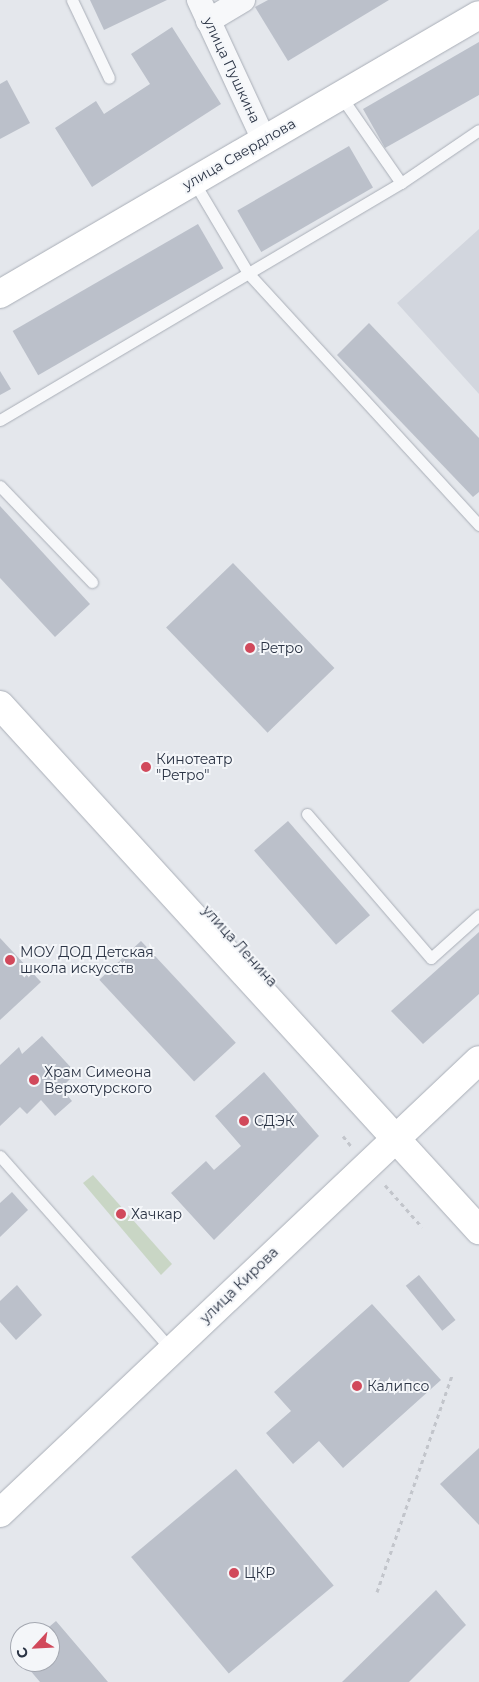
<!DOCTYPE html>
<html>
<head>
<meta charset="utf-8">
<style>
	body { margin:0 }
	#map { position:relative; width:479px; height:1682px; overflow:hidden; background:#e4e7ec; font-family:Montserrat,sans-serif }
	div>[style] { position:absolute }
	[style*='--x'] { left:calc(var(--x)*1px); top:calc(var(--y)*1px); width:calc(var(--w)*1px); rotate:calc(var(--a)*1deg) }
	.built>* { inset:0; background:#d2d6de }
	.green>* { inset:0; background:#c9d6c5 }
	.building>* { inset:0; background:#bbc0ca; transform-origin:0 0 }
	.path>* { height:3px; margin-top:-1.5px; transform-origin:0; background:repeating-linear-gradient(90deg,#c2c5cb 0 4px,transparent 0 8px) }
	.roads { filter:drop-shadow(0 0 1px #a9aeb7) drop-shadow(0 0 1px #a9aeb7) }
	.lane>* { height:11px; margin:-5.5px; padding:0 5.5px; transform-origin:5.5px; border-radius:5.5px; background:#f7f8fa }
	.street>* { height:24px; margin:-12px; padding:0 12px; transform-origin:12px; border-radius:12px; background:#f7f8fa }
	.secondary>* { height:28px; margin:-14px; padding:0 14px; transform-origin:14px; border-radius:14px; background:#fff }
	.dots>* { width:14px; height:14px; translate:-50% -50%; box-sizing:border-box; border:2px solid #f4f6f9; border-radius:50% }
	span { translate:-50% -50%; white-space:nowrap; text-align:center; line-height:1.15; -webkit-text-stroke:4px #f4f6f9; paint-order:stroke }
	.street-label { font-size:14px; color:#2b3445 }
	.poi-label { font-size:14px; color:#2b3445 }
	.left { translate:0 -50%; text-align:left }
	.north { position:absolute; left:10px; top:1622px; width:50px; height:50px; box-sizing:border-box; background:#f4f6f9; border:1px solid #a4a8b1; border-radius:50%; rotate:245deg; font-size:14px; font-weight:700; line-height:20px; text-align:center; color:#2b3445 }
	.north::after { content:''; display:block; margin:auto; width:18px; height:22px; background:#d1495b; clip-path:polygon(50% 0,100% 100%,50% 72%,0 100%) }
</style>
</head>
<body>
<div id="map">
	<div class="built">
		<i style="clip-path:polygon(479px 229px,479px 394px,397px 303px)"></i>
	</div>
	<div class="green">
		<i style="clip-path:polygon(93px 1175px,172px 1264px,161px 1275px,83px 1183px)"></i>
	</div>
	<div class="building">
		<i style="clip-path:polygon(90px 0,167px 0,104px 30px)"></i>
		<i style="clip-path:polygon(268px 0,389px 0,288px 61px,255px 7px)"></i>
		<i style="clip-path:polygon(172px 27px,221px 104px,92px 187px,55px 128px,96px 101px,104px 114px,150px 84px,131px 54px)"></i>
		<i style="clip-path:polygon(479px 42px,479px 95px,385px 148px,363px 109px)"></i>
		<i style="clip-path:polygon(7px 80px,30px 123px,0 139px,0 84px)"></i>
		<i style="left:349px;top:146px;width:48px;height:129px;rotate:60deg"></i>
		<i style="left:198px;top:224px;width:51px;height:214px;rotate:60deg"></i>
		<i style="clip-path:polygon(369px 323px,479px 438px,479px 492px,473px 497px,337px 355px)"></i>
		<i style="clip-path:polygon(0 371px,11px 389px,0 395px)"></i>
		<i style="clip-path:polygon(0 506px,90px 604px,55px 637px,0 578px)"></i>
		<i style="left:233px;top:563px;width:146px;height:93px;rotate:46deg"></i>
		<i style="left:288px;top:821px;width:125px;height:45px;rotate:49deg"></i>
		<i style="clip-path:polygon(479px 932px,479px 994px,423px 1044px,391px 1011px)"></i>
		<i style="clip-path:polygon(0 938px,41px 982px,0 1020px)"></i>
		<i style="left:141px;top:941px;width:139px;height:57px;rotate:47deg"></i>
		<i style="clip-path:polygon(42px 1036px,76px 1073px,61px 1088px,72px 1101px,55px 1116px,41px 1100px,27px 1114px,20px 1107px,0 1126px,0 1065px,19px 1047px,22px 1054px)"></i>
		<i style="clip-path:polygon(264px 1072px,319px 1136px,214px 1240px,171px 1193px,206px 1161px,214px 1170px,241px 1146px,215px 1116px)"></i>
		<i style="clip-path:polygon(12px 1192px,28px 1210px,0 1237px,0 1203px)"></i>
		<i style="left:419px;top:1275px;width:58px;height:17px;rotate:51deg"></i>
		<i style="clip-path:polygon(17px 1285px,42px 1315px,16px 1340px,0 1322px,0 1301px)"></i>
		<i style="clip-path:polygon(372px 1304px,441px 1380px,343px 1468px,319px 1441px,293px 1464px,266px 1433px,291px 1411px,274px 1392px)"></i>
		<i style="clip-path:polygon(479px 1448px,479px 1525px,440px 1484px)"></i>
		<i style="left:236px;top:1469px;width:152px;height:137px;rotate:50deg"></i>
		<i style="clip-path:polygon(436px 1590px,466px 1625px,409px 1682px,342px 1682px)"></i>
		<i style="clip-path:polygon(56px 1621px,108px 1682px,40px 1682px,23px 1662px,50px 1662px,50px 1632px,43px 1632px)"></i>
	</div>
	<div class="path">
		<i style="--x:343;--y:1136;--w:13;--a:51"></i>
		<i style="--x:385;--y:1185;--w:56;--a:48.6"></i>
		<i style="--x:377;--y:1592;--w:229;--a:-70.9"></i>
	</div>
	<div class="roads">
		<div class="lane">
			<i style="--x:72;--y:0;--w:86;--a:64.6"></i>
			<i style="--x:340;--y:95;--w:107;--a:55.3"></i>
			<i style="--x:401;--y:183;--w:94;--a:-34.2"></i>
			<i style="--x:194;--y:182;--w:106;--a:59.3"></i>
			<i style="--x:248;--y:273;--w:342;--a:47.5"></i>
			<i style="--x:0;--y:420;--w:466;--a:-30.6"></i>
			<i style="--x:0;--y:486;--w:133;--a:46.2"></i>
			<i style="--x:307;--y:814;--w:190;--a:49.3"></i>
			<i style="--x:431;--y:958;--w:64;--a:-41.9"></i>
			<i style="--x:0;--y:1156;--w:258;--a:48.5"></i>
		</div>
		<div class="street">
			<i style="--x:199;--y:0;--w:154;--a:65.1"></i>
			<i style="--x:208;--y:21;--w:41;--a:-31"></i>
		</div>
		<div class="secondary">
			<i style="--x:0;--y:294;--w:554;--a:-30.22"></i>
			<i style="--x:0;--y:705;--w:711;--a:47.62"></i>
			<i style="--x:0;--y:1513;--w:659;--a:-43.4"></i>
		</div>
	</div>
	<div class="dots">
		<i style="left:250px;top:648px;background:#d1495b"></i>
		<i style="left:146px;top:767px;background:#d1495b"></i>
		<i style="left:10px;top:960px;background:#d1495b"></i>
		<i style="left:34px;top:1080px;background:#d1495b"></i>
		<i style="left:244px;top:1121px;background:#d1495b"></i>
		<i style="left:121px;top:1214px;background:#d1495b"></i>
		<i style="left:357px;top:1386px;background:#d1495b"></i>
		<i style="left:234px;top:1573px;background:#d1495b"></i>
	</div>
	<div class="street-label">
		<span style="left:232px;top:70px;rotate:65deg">улица Пушкина</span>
		<span style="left:239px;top:154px;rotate:-30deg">улица Свердлова</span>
		<span style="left:240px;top:946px;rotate:48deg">улица Ленина</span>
		<span style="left:239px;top:1285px;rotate:-44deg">улица Кирова</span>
	</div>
	<div class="poi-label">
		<span class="left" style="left:260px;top:648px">Ретро</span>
		<span class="left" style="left:156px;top:767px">Кинотеатр<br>"Ретро"</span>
		<span class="left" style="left:20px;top:960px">МОУ ДОД Детская<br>школа искусств</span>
		<span class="left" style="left:44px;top:1080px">Храм Симеона<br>Верхотурского</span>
		<span class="left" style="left:254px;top:1121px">СДЭК</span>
		<span class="left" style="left:131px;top:1214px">Хачкар</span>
		<span class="left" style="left:367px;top:1386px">Калипсо</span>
		<span class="left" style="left:244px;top:1573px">ЦКР</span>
	</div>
	<div class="north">С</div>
</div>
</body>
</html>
